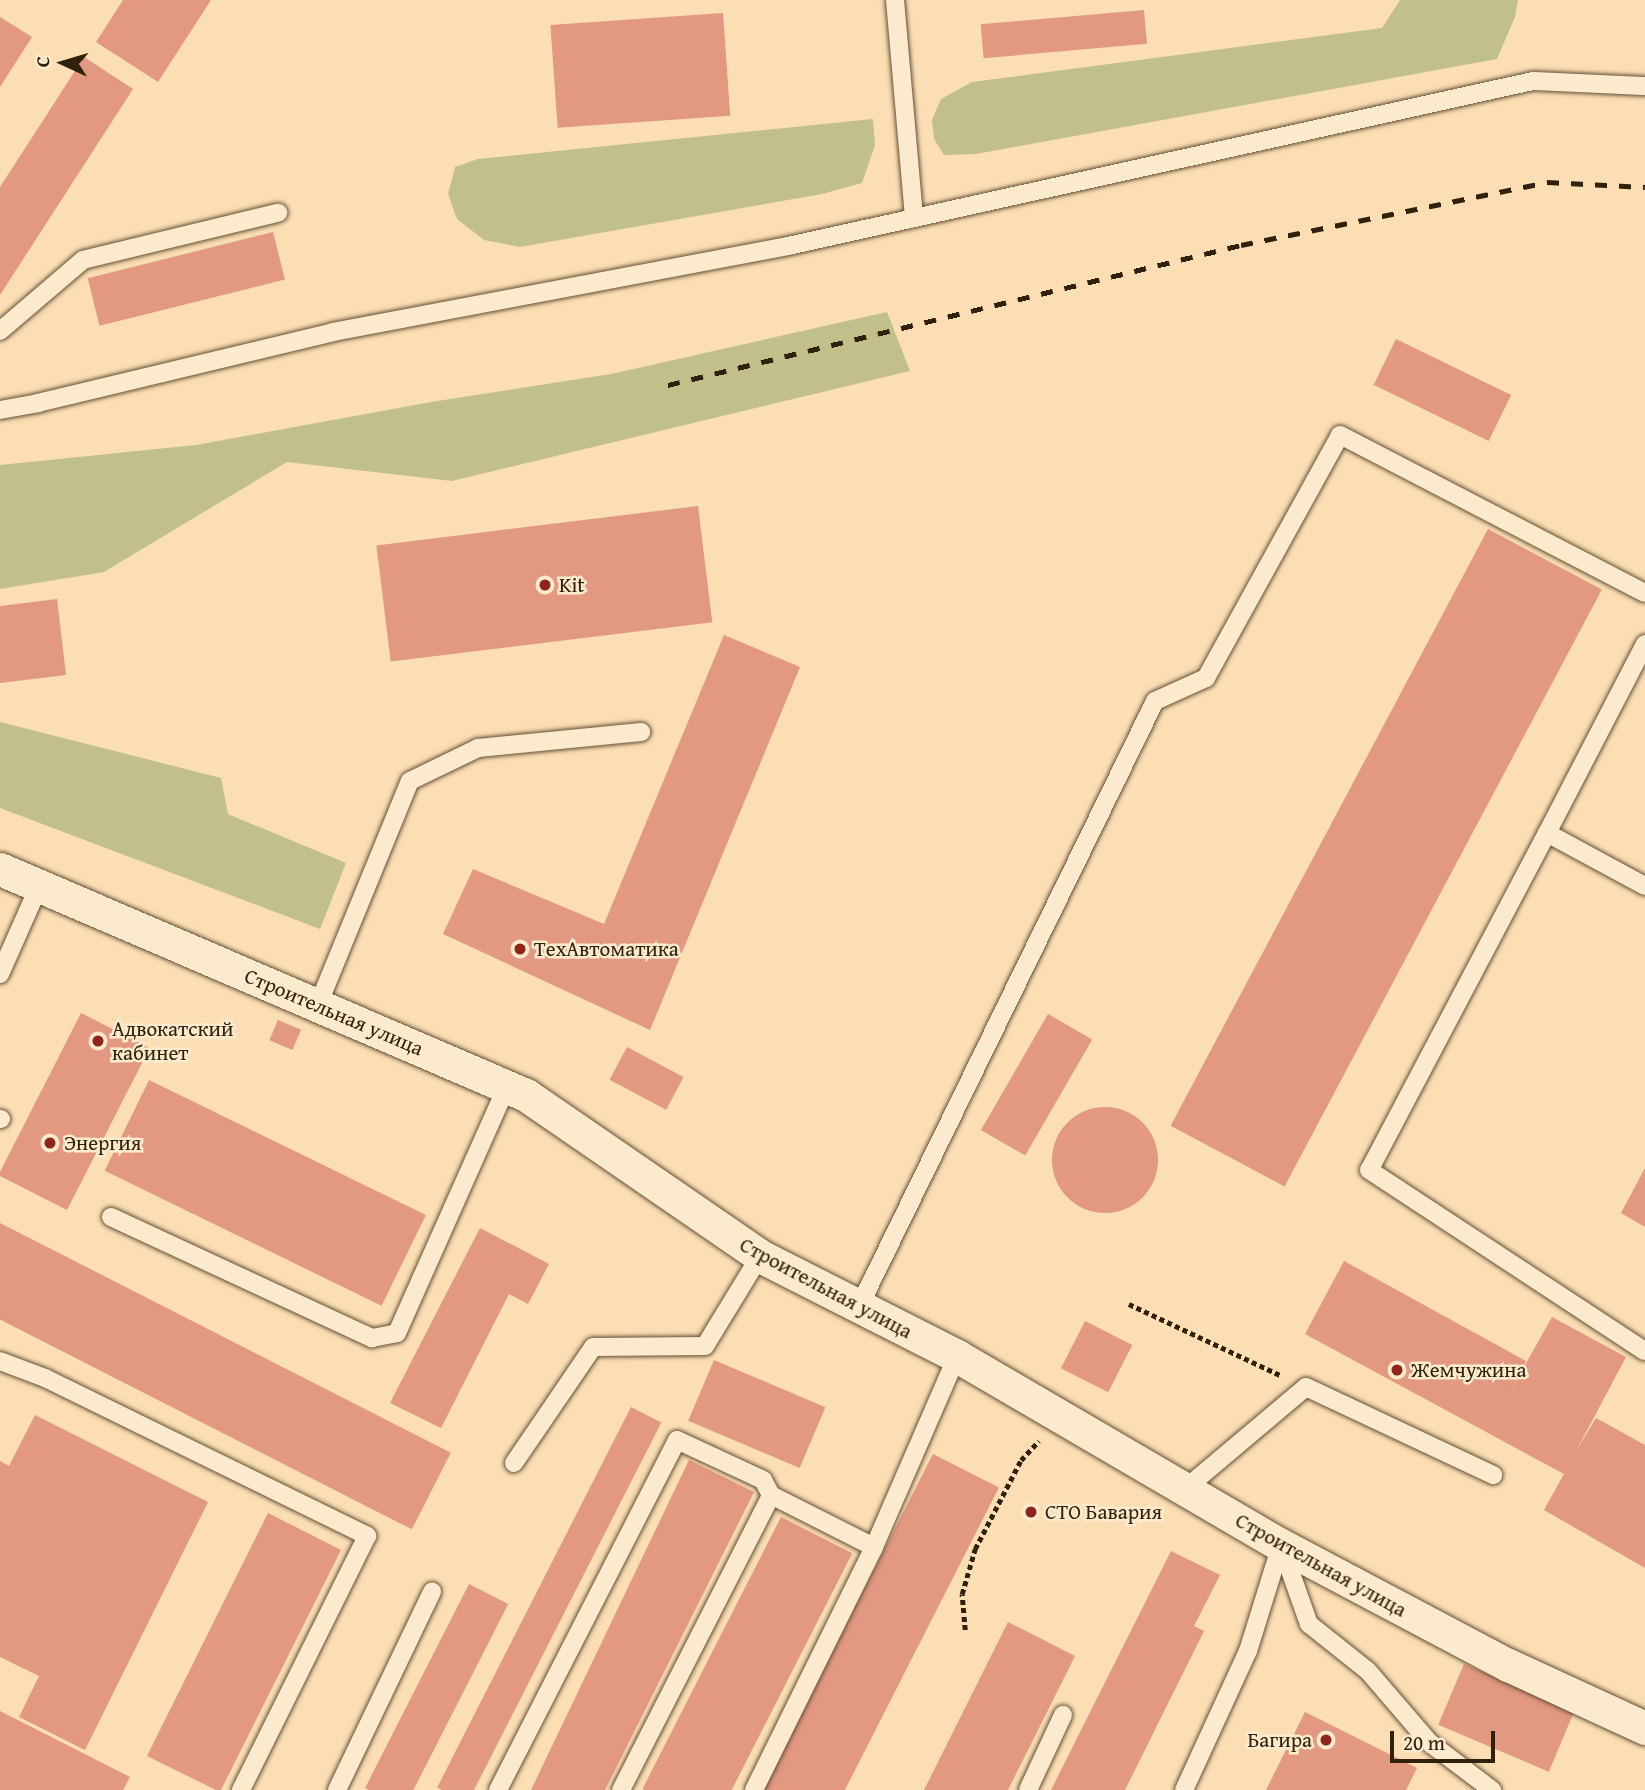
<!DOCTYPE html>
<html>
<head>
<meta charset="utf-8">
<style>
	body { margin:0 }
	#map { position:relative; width:1645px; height:1790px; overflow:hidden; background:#fbdeb3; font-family:"Gentium Book Plus",serif }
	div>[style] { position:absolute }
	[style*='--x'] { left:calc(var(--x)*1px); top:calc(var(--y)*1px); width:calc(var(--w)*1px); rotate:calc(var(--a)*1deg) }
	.green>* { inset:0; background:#c2c08a }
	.building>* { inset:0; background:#e29881; transform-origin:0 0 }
	.round { border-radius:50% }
	.path>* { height:4.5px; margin-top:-2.25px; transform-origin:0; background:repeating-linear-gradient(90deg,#30210c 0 5px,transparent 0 8.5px) }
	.roads { filter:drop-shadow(0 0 2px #635036) drop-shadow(0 0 2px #635036) }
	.lane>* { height:18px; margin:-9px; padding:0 9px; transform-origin:9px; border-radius:9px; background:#fceace }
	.street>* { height:33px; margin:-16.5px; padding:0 16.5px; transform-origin:16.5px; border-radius:16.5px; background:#fceace }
	.rail>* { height:5px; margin-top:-2.5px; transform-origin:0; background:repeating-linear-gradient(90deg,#30210c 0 12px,transparent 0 24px) }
	.dots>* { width:19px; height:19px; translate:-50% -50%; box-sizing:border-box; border:4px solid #fceace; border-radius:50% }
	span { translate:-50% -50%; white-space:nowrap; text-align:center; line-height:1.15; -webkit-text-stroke:5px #fceace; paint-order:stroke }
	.poi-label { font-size:21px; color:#30210c }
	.left { translate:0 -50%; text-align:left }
	.right { translate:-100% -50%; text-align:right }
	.street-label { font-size:21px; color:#30210c }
	.north { position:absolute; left:28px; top:28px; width:70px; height:70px; -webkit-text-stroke:5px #fceace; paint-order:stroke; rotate:274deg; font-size:19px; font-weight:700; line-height:28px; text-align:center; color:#30210c }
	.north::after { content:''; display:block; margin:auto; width:24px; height:32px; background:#30210c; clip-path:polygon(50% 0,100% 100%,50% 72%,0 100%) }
	.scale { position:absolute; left:1390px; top:1731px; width:105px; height:32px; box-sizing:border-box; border:4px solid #30210c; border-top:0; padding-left:9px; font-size:21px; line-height:24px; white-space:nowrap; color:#30210c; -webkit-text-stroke:5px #fceace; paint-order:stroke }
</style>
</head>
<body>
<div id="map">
	<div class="green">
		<i style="clip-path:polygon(1400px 0,1518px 0,1515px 17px,1497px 59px,976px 154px,944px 155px,934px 139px,932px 120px,941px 99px,972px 82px,1382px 28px)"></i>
		<i style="clip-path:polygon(873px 119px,875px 145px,862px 183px,822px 194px,520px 247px,484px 240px,457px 219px,448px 194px,455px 167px,478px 159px)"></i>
		<i style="clip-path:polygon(887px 312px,910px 371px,452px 481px,287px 462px,104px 572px,0 589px,0 465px,196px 445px,431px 402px,611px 374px)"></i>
		<i style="clip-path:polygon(0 722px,221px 778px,228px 814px,346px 863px,320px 929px,0 808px)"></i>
	</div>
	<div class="building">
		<i style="clip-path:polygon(123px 0,211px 0,158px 82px,96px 42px)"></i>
		<i style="left:1144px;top:10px;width:34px;height:164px;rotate:85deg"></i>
		<i style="left:723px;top:13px;width:103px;height:173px;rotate:86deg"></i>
		<i style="clip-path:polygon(0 17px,32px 37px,0 87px)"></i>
		<i style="clip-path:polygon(84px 57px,133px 89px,0 295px,0 187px)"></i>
		<i style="left:273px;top:232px;width:49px;height:191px;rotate:76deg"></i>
		<i style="left:1396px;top:339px;width:128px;height:51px;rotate:26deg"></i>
		<i style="left:698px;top:506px;width:117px;height:324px;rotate:83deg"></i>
		<i style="left:1488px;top:529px;width:129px;height:676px;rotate:28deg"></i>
		<i style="clip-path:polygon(57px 599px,66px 675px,0 683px,0 606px)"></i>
		<i style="clip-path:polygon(724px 635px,800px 667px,650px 1030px,443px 934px,473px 869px,604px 924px)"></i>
		<i style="left:81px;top:1013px;width:77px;height:182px;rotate:27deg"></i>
		<i style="left:1048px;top:1014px;width:51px;height:134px;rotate:30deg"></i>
		<i style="left:278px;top:1020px;width:25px;height:22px;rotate:23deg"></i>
		<i style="left:627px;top:1047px;width:64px;height:37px;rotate:28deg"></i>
		<i style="left:149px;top:1080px;width:308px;height:101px;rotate:26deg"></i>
		<i class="round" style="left:1052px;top:1107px;width:106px;height:106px"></i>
		<i style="clip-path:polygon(1645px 1168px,1645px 1227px,1621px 1213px)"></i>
		<i style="left:0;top:1223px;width:506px;height:86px;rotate:27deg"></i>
		<i style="clip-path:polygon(480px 1228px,549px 1264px,528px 1304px,509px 1294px,441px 1428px,390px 1403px)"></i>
		<i style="clip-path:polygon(1344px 1261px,1526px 1361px,1510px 1392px,1552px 1317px,1626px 1357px,1575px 1453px,1596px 1418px,1645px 1445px,1645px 1568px,1544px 1510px,1564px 1474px,1305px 1334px)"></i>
		<i style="left:1085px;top:1321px;width:53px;height:53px;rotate:27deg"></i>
		<i style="left:714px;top:1360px;width:121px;height:66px;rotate:23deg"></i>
		<i style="left:631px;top:1407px;width:34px;height:427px;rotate:27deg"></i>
		<i style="clip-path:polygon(35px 1415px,208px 1502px,85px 1750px,19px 1717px,39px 1676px,0 1657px,0 1461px,9px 1466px)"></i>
		<i style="left:933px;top:1454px;width:74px;height:376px;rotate:27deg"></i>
		<i style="clip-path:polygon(689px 1460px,754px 1492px,605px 1790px,531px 1790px)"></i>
		<i style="clip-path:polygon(268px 1513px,341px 1550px,221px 1790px,216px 1790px,147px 1756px)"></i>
		<i style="left:781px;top:1517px;width:80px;height:305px;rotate:27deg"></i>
		<i style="clip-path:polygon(1171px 1551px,1220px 1575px,1194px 1626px,1204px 1631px,1125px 1790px,1051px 1790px)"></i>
		<i style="left:469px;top:1584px;width:44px;height:229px;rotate:27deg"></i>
		<i style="clip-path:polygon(1008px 1622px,1075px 1656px,1008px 1790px,924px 1790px)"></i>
		<i style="left:1464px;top:1664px;width:120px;height:66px;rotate:23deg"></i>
		<i style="clip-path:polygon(0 1711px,130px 1777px,123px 1790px,0 1790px)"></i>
		<i style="clip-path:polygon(1305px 1712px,1417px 1768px,1406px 1790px,1266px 1790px)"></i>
	</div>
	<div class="path">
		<i style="--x:1129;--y:1304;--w:167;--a:25.2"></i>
		<i style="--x:965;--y:1630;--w:36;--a:-95"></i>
		<i style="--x:962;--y:1594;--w:47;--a:-73.9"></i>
		<i style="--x:975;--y:1549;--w:100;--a:-62.7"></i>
		<i style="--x:1021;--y:1460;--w:26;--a:-47"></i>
	</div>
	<div class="roads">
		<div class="lane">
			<i style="--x:895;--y:0;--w:219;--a:85"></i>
			<i style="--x:0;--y:331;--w:109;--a:-40.5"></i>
			<i style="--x:83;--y:260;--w:201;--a:-13.6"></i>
			<i style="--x:0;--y:410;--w:39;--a:-10"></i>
			<i style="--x:38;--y:403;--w:303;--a:-13.5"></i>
			<i style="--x:333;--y:332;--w:463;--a:-10.7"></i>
			<i style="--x:788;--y:246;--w:763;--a:-12.49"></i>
			<i style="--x:1533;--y:81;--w:112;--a:2.6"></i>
			<i style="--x:1645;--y:644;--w:213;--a:117.4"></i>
			<i style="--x:1547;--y:833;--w:111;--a:28.4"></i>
			<i style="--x:1547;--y:833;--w:381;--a:117.8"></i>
			<i style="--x:1369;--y:1170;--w:330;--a:33.3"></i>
			<i style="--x:0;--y:974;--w:96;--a:-66.1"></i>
			<i style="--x:318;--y:1005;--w:242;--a:-67.7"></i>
			<i style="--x:410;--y:781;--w:76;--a:-25.9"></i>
			<i style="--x:478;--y:748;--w:164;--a:-5.6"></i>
			<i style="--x:0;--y:1119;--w:1;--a:0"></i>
			<i style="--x:111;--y:1217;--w:288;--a:24.9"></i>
			<i style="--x:372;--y:1338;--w:25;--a:-11"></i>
			<i style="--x:397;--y:1333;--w:270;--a:-66"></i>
			<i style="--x:859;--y:1307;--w:674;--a:-63.97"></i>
			<i style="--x:1155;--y:701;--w:56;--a:-24.3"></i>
			<i style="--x:1206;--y:678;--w:277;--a:-61.1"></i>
			<i style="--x:1340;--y:435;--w:343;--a:27.4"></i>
			<i style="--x:0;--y:1361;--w:48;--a:20.7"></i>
			<i style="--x:45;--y:1378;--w:359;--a:26.1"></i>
			<i style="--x:367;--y:1536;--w:284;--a:116.4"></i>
			<i style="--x:514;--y:1463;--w:140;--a:-55.7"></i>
			<i style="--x:593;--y:1347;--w:112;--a:-0.5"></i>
			<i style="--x:705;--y:1346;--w:105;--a:-58.6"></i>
			<i style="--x:1185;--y:1489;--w:158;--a:-40.1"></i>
			<i style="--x:1306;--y:1387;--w:207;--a:25.2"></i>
			<i style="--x:337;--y:1790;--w:220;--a:-64.4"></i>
			<i style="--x:498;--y:1790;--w:393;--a:-62.9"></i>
			<i style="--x:677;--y:1440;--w:95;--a:24.9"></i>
			<i style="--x:763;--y:1480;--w:17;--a:62"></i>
			<i style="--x:621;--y:1790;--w:331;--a:-63"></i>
			<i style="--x:771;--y:1495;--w:115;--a:26.8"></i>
			<i style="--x:754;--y:1790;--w:271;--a:-63.7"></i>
			<i style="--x:874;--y:1547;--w:208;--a:-66.5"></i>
			<i style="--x:1028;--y:1790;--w:83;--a:-65"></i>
			<i style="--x:1184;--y:1790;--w:153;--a:-65.3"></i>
			<i style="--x:1248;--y:1651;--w:111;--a:-72.7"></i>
			<i style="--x:1281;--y:1545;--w:84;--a:70.5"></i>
			<i style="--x:1309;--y:1624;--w:75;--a:38.5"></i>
			<i style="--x:1368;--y:1671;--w:95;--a:49.3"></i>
			<i style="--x:1430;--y:1743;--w:78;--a:37.2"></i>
		</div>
		<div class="street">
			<i style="--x:0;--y:869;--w:572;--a:23.25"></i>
			<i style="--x:526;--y:1095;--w:284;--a:34.5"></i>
			<i style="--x:760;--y:1256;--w:221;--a:26.9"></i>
			<i style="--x:957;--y:1356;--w:375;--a:30.3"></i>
			<i style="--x:1281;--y:1545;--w:257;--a:27.9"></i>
			<i style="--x:1508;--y:1665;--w:151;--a:24.7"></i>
		</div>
	</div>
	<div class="rail">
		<i style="--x:668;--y:385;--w:590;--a:-13.73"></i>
		<i style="--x:1241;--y:245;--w:312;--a:-11.6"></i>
		<i style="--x:1547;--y:182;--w:98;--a:2.9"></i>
	</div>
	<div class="dots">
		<i style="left:545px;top:585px;background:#8f2418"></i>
		<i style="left:520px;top:949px;background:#8f2418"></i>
		<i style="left:98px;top:1041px;background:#8f2418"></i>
		<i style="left:50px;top:1143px;background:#8f2418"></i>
		<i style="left:1397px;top:1370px;background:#8f2418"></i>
		<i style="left:1031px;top:1512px;background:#8f2418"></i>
		<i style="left:1326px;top:1740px;background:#8f2418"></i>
	</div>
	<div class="poi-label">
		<span class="left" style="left:559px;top:585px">Kit</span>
		<span class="left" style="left:534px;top:949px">ТехАвтоматика</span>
		<span class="left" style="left:112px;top:1041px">Адвокатский<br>кабинет</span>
		<span class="left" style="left:64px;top:1143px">Энергия</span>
		<span class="left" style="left:1411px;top:1370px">Жемчужина</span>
		<span class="left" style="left:1045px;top:1512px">СТО Бавария</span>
		<span class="right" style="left:1312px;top:1740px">Багира</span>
	</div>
	<div class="street-label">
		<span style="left:334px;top:1012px;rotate:23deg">Строительная улица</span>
		<span style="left:826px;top:1288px;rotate:28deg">Строительная улица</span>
		<span style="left:1321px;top:1565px;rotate:29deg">Строительная улица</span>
	</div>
	<div class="north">С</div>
	<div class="scale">20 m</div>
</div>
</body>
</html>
